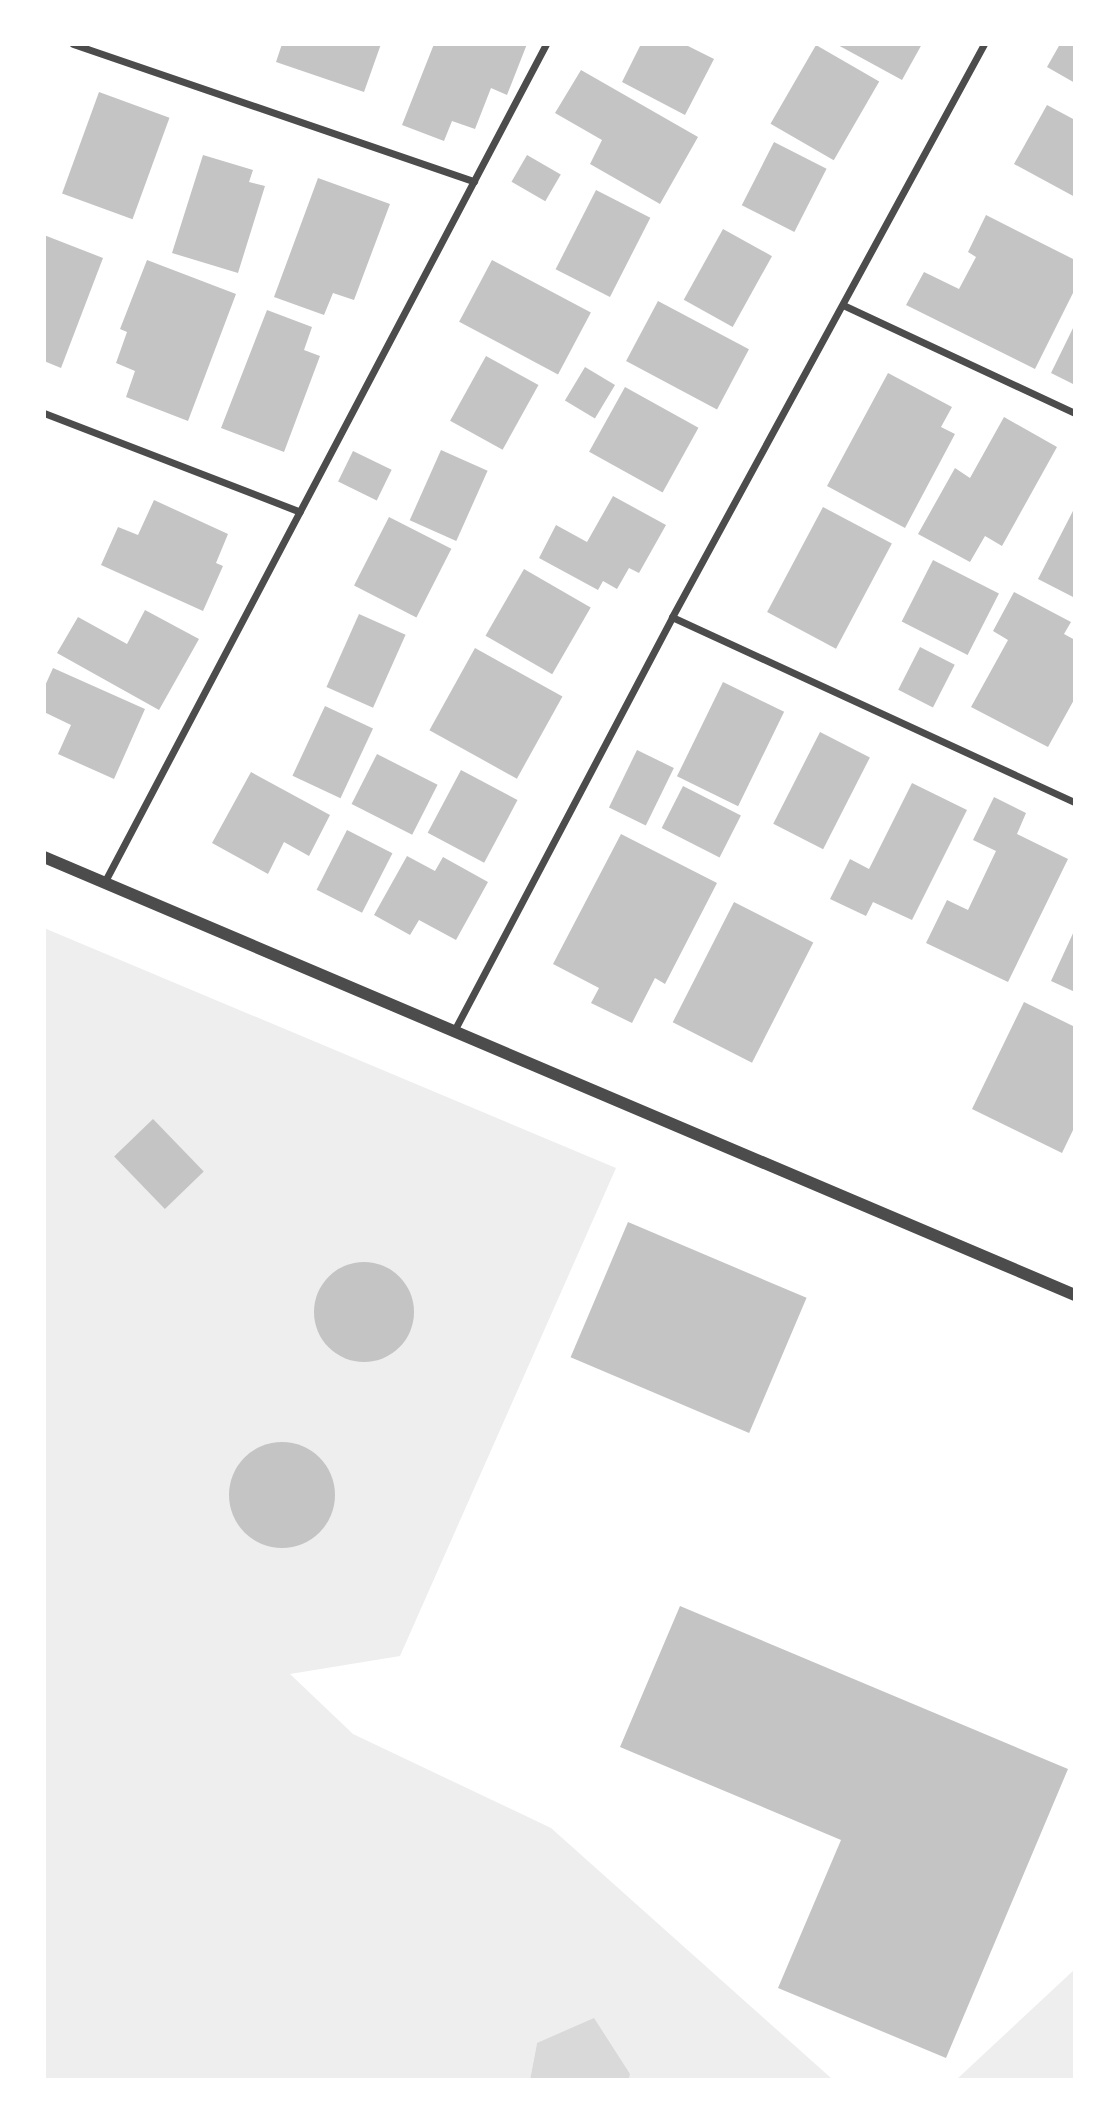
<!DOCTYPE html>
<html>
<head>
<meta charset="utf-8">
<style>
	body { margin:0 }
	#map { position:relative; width:1119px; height:2124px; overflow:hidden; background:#fff; font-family:"Libre Baskerville",serif }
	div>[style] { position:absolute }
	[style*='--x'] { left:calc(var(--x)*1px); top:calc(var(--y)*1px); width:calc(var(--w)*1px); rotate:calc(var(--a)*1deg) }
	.green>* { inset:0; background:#eee }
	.water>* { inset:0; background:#d9d9d9 }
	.building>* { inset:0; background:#c4c4c4; transform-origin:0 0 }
	.round { border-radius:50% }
	.minor>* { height:7px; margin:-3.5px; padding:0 3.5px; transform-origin:3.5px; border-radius:3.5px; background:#4c4c4c }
	.tertiary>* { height:12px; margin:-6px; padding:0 6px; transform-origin:6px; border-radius:6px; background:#4c4c4c }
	span { translate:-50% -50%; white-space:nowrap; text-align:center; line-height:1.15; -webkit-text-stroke:6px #fff; paint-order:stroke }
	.frame { position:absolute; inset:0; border:46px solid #fff; pointer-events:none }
</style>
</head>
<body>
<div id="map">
	<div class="green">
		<i style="clip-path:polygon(44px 928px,616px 1168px,400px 1656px,290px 1674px,353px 1734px,551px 1828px,831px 2078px,853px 2080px,629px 2080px,630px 2074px,537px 2043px,530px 2080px,44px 2080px)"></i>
		<i style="clip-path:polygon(1075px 1969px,1075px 2080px,956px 2080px)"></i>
	</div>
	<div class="water">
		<i style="clip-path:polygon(594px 2018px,630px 2074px,629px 2080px,530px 2080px,537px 2043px)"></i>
	</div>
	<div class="building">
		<i style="clip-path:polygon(282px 44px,381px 44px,364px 92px,276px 62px)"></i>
		<i style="clip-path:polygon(434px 44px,527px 44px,507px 95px,491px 88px,475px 129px,452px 121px,444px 141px,402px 125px)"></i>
		<i style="clip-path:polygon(641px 44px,684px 44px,714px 59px,685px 115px,622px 82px)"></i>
		<i style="clip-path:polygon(836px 44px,922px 44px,902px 80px)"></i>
		<i style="clip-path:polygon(1060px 44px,1075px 44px,1075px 83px,1047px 67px)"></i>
		<i style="left:816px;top:45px;width:73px;height:91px;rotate:30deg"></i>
		<i style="clip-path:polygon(581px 70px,698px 137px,660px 204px,590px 164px,602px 140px,555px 113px)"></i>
		<i style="left:99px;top:92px;width:75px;height:108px;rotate:20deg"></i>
		<i style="clip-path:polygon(1047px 105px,1075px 120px,1075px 197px,1014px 164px)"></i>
		<i style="left:774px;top:142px;width:59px;height:71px;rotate:27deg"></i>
		<i style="clip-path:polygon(203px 155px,253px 170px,249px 182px,265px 186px,238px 273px,172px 253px)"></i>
		<i style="left:527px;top:155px;width:39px;height:31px;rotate:30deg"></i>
		<i style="clip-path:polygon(318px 178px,390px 204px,354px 300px,333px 293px,324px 315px,274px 297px)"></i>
		<i style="left:596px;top:190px;width:61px;height:89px;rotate:27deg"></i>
		<i style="clip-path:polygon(986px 215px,1075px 260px,1075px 289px,1035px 369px,906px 305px,924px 272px,959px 289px,976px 257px,968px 252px)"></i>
		<i style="left:723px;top:229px;width:56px;height:81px;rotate:29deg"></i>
		<i style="clip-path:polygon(44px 235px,103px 258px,61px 368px,44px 361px)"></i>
		<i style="clip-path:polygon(147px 260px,236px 294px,188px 421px,126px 397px,135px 371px,116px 363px,127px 332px,120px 329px)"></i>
		<i style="left:492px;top:260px;width:112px;height:70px;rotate:28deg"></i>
		<i style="left:658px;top:301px;width:103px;height:68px;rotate:28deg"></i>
		<i style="clip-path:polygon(267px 310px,312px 327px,304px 350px,320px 356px,284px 452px,221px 428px)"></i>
		<i style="clip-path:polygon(1075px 324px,1075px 385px,1051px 373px)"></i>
		<i style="left:486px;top:356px;width:60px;height:74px;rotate:29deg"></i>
		<i style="left:585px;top:367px;width:35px;height:39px;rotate:31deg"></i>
		<i style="clip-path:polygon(888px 373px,952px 407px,941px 427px,955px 434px,905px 528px,827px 486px)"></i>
		<i style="left:625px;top:387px;width:84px;height:74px;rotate:29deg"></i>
		<i style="clip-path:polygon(1004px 417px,1057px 447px,1002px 546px,985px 536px,970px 562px,918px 534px,955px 468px,970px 478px)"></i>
		<i style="left:441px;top:450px;width:51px;height:77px;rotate:24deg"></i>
		<i style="left:353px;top:451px;width:43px;height:34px;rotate:26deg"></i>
		<i style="clip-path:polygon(613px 496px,666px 525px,639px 573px,629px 568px,617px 589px,603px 581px,598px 590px,539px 558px,556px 525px,587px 542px)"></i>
		<i style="clip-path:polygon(154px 500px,228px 534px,216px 563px,223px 566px,203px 611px,101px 565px,118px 527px,138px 535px)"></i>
		<i style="left:823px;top:507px;width:78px;height:119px;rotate:28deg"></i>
		<i style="clip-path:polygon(1075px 507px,1075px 598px,1038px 579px)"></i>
		<i style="left:389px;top:517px;width:70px;height:77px;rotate:27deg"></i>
		<i style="left:933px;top:560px;width:74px;height:69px;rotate:27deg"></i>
		<i style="left:524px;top:569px;width:77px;height:77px;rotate:30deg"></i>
		<i style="clip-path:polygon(1014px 592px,1071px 622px,1064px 634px,1075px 640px,1075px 698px,1048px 747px,971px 707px,1008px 640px,993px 631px)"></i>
		<i style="clip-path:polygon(145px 610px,199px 639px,159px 710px,57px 653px,78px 617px,127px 644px)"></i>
		<i style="left:359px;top:614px;width:51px;height:80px;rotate:24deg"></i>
		<i style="left:920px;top:647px;width:39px;height:48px;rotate:27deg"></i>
		<i style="left:475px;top:648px;width:100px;height:94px;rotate:29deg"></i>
		<i style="clip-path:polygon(53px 668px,145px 709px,114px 779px,58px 754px,71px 725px,44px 712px,44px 688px)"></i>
		<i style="left:723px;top:682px;width:68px;height:105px;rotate:26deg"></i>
		<i style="left:325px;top:706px;width:53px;height:77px;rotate:25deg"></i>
		<i style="left:820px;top:732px;width:56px;height:103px;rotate:27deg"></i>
		<i style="left:637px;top:750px;width:41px;height:64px;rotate:26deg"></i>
		<i style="left:377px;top:754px;width:68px;height:56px;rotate:27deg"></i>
		<i style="left:461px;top:770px;width:64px;height:71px;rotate:28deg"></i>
		<i style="clip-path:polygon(251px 772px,330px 815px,309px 856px,284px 842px,268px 874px,212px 843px)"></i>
		<i style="clip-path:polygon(912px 783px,967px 810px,912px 920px,873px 902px,866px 916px,830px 899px,850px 859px,869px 869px)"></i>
		<i style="left:683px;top:786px;width:65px;height:47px;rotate:27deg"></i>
		<i style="clip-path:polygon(994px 797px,1026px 813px,1017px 834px,1068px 859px,1008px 982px,926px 943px,947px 900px,968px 910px,996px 851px,973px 840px)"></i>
		<i style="left:347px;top:830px;width:51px;height:67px;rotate:27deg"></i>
		<i style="clip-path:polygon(621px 834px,717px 883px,665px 984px,655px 978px,632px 1023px,591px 1003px,599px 988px,553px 964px)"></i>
		<i style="clip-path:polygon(407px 856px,435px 871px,443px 857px,488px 882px,456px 940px,419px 920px,410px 935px,374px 915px)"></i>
		<i style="left:734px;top:902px;width:89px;height:135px;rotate:27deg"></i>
		<i style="clip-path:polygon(1075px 929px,1075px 992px,1051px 981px)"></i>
		<i style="clip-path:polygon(1024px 1002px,1075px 1027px,1075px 1126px,1062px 1153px,972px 1109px)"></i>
		<i style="left:153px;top:1119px;width:73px;height:54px;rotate:46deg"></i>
		<i style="left:628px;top:1222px;width:194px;height:147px;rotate:23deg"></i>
		<i class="round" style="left:314px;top:1262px;width:100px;height:100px"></i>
		<i class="round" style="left:229px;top:1442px;width:106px;height:106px"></i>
		<i style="clip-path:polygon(680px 1606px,1068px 1769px,946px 2058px,778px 1988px,841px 1840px,620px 1747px)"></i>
	</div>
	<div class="minor">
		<i style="--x:73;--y:44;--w:424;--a:18.9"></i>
		<i style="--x:843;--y:305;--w:256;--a:25"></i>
		<i style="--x:44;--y:413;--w:274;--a:21.1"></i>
		<i style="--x:672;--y:617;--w:443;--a:24.7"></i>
		<i style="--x:104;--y:883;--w:948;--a:-62.22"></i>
		<i style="--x:455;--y:1029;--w:466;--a:-62.2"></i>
		<i style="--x:672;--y:617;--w:652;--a:-61.43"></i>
	</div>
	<div class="tertiary">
		<i style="--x:44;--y:857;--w:1120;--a:23.02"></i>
	</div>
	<div class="frame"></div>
</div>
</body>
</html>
